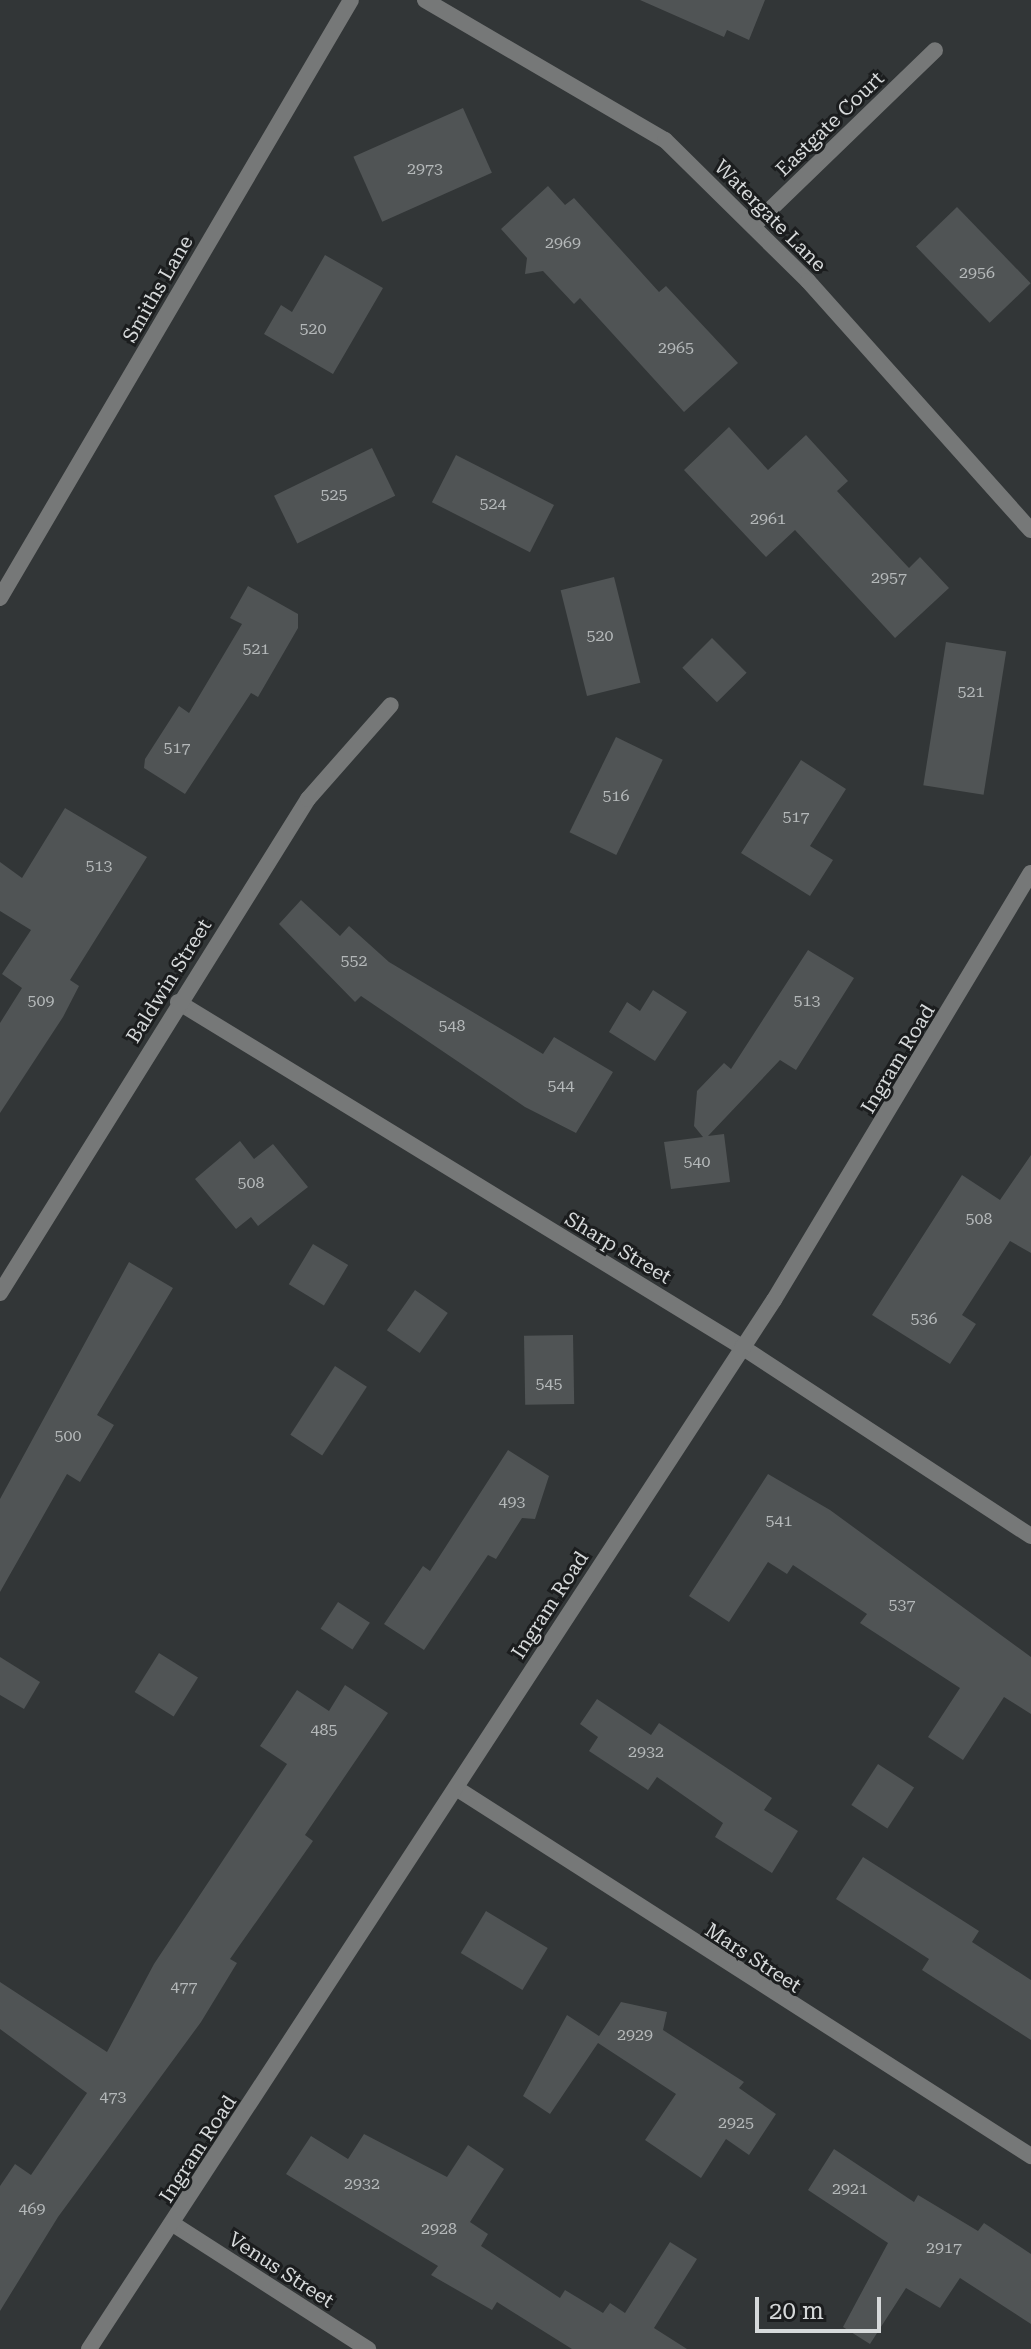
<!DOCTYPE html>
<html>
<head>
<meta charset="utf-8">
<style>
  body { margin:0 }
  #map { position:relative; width:1031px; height:2349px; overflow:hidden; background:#323637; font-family:"Roboto Serif",serif }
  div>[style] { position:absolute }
  .building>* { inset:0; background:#505455; transform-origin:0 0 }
  .street>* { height:16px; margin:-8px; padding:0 8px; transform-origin:8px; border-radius:8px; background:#767878 }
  span { translate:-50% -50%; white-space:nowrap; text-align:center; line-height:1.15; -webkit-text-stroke:6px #1b1d1e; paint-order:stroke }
  .number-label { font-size:16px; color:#b4b8b9 }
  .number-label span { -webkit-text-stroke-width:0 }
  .street-label { font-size:20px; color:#d6d9da }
  .scale { position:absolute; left:755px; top:2297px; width:126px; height:36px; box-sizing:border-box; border:4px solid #d6d9da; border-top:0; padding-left:10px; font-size:24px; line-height:28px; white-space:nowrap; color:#d6d9da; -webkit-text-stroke:6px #1b1d1e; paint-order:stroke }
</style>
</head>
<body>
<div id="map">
  <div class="building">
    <div style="clip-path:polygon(640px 0,765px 0,749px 40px,727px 30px,724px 37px)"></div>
    <div style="left:463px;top:108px;width:71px;height:120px;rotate:66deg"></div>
    <div style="clip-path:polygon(548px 186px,565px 205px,574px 198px,659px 292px,666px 286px,738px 363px,684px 412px,580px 298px,574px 304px,543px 271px,525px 274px,527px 258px,501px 229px)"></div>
    <div style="left:957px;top:207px;width:106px;height:57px;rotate:46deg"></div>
    <div style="clip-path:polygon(325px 255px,383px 288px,333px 374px,264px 334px,281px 305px,292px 312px)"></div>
    <div style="clip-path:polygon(729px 427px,768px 470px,806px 435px,848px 481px,837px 491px,909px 568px,920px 557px,949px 588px,895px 638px,795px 530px,766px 557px,684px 470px)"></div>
    <div style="left:372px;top:448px;width:53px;height:109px;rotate:64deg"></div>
    <div style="left:456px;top:455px;width:110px;height:53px;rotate:27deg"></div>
    <div style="left:614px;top:577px;width:109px;height:55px;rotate:76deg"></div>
    <div style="clip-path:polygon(248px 586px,298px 614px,298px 628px,258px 697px,251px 693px,185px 794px,144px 768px,145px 759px,179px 706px,189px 713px,242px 624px,230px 618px)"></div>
    <div style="left:712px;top:638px;width:49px;height:42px;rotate:45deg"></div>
    <div style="left:946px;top:642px;width:61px;height:145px;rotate:9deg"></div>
    <div style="left:616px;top:737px;width:52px;height:106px;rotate:26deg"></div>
    <div style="clip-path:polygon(801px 760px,846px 789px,810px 846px,833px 860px,810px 896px,741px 853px)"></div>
    <div style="clip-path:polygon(65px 808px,147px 857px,70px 980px,79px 986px,63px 1017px,0 1113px,0 1023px,22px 988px,2px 974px,31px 930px,0 911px,0 862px,22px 878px)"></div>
    <div style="clip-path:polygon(301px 900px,340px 936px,349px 926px,389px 962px,543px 1054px,554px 1037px,613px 1072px,576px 1133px,525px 1107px,361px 996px,355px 1002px,279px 924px)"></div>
    <div style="clip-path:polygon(808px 950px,854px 978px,796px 1070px,780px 1060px,708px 1136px,724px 1134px,730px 1182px,671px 1189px,664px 1142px,703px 1137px,694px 1126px,697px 1091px,724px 1063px,731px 1069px)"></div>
    <div style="clip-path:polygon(653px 990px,687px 1012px,655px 1061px,609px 1032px,627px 1002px,640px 1011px)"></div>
    <div style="clip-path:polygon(240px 1141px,254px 1159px,273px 1144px,308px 1187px,258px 1226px,251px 1217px,236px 1229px,195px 1179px)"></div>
    <div style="clip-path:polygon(1031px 1155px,1031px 1253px,1010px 1241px,962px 1315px,976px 1324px,950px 1364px,872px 1315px,962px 1175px,1000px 1200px)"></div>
    <div style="left:313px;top:1244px;width:41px;height:47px;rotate:31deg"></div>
    <div style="clip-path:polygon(129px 1262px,173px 1288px,97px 1415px,114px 1425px,80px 1482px,67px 1474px,0 1592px,0 1499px)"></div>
    <div style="left:415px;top:1290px;width:40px;height:49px;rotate:35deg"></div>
    <div style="left:573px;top:1335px;width:69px;height:49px;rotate:89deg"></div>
    <div style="left:335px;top:1366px;width:38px;height:82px;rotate:33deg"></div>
    <div style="clip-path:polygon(508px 1450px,549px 1476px,535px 1519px,522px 1518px,496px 1559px,488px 1555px,424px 1650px,384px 1624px,423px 1566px,430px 1571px)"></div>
    <div style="clip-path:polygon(768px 1474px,830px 1510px,1031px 1657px,1031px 1714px,1004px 1697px,963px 1760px,928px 1737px,960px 1688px,860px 1623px,867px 1614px,793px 1565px,787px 1574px,768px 1562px,729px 1622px,689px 1596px)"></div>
    <div style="left:338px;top:1602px;width:38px;height:32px;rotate:33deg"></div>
    <div style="left:159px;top:1653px;width:46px;height:46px;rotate:32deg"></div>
    <div style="clip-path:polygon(0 1657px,40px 1682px,24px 1709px,0 1695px)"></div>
    <div style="clip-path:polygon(345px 1685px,388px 1713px,305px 1835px,313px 1841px,230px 1959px,237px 1963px,201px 2022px,58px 2217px,0 2311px,0 2186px,15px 2164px,31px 2175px,87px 2093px,0 2029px,0 1982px,107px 2052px,154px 1964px,287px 1764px,260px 1746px,297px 1690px,329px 1711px)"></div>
    <div style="clip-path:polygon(597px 1699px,651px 1735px,659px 1723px,772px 1798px,764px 1810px,798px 1831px,772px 1873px,715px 1837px,723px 1823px,657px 1777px,648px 1790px,589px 1751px,598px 1737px,580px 1724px)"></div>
    <div style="left:878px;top:1764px;width:43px;height:49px;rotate:33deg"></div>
    <div style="clip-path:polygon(863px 1857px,979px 1931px,972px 1942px,1031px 1980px,1031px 2040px,922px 1970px,929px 1959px,836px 1899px)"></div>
    <div style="left:486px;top:1911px;width:72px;height:49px;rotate:31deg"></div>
    <div style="clip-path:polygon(621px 2002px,667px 2012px,663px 2030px,744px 2082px,739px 2088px,776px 2114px,749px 2155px,726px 2139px,701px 2178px,645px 2140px,676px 2094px,598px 2043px,550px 2114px,523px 2096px,567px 2015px,599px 2036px)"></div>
    <div style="clip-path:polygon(364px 2134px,447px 2177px,468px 2145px,504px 2169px,470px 2222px,488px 2234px,481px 2246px,560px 2298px,565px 2290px,603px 2313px,610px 2303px,625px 2313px,670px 2242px,697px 2259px,654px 2328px,687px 2349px,572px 2349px,497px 2302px,492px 2310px,431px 2275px,438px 2266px,286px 2174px,311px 2136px,348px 2159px)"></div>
    <div style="clip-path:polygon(834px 2149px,914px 2202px,918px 2195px,978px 2231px,984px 2223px,1031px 2254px,1031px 2324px,960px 2278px,940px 2308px,906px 2288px,870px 2344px,843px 2327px,888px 2243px,808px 2190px)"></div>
  </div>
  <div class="street">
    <div style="left:425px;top:0;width:278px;rotate:30.3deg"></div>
    <div style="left:665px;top:140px;width:201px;rotate:44.6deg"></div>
    <div style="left:808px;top:281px;width:334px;rotate:48.2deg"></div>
    <div style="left:753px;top:226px;width:253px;rotate:-44deg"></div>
    <div style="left:0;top:598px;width:693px;rotate:-59.59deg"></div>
    <div style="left:178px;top:1002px;width:661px;rotate:31.45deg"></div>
    <div style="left:742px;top:1347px;width:345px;rotate:33.2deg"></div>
    <div style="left:0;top:1293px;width:582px;rotate:-58.06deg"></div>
    <div style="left:308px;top:799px;width:125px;rotate:-48.6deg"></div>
    <div style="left:456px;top:1788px;width:683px;rotate:32.62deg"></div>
    <div style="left:173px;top:2224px;width:232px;rotate:32.7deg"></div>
    <div style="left:89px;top:2349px;width:1253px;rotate:-56.86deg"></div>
    <div style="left:774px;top:1300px;width:498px;rotate:-59deg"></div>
  </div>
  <div class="number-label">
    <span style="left:425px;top:169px">2973</span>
    <span style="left:563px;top:243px">2969</span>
    <span style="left:977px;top:273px">2956</span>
    <span style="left:313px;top:329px">520</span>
    <span style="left:676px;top:348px">2965</span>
    <span style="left:334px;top:495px">525</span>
    <span style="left:493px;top:504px">524</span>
    <span style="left:768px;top:519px">2961</span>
    <span style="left:889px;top:578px">2957</span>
    <span style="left:600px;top:636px">520</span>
    <span style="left:256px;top:649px">521</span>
    <span style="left:971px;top:692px">521</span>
    <span style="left:177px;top:748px">517</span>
    <span style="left:616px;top:796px">516</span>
    <span style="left:796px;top:817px">517</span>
    <span style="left:99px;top:866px">513</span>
    <span style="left:354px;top:961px">552</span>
    <span style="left:41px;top:1001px">509</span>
    <span style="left:807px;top:1001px">513</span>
    <span style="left:452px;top:1026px">548</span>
    <span style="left:561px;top:1086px">544</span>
    <span style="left:697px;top:1162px">540</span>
    <span style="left:251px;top:1183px">508</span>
    <span style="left:979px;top:1219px">508</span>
    <span style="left:924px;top:1319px">536</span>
    <span style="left:549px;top:1384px">545</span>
    <span style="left:68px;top:1436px">500</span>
    <span style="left:512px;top:1502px">493</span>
    <span style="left:779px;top:1521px">541</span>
    <span style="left:902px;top:1605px">537</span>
    <span style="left:324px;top:1730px">485</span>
    <span style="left:646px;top:1752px">2932</span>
    <span style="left:184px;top:1987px">477</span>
    <span style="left:635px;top:2035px">2929</span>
    <span style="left:113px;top:2097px">473</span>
    <span style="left:736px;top:2123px">2925</span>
    <span style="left:362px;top:2184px">2932</span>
    <span style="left:850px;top:2189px">2921</span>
    <span style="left:32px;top:2209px">469</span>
    <span style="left:439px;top:2229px">2928</span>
    <span style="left:944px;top:2248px">2917</span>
  </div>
  <div class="street-label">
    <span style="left:830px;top:124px;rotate:-44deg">Eastgate Court</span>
    <span style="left:770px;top:216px;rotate:45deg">Watergate Lane</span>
    <span style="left:158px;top:289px;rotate:-60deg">Smiths Lane</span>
    <span style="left:169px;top:981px;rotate:-58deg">Baldwin Street</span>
    <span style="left:898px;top:1059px;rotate:-59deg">Ingram Road</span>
    <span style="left:618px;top:1248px;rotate:31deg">Sharp Street</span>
    <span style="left:550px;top:1605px;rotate:-57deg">Ingram Road</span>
    <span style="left:753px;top:1958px;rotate:33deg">Mars Street</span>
    <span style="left:198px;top:2149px;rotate:-57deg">Ingram Road</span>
    <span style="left:281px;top:2270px;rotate:33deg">Venus Street</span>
  </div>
  <div class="scale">20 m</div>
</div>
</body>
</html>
